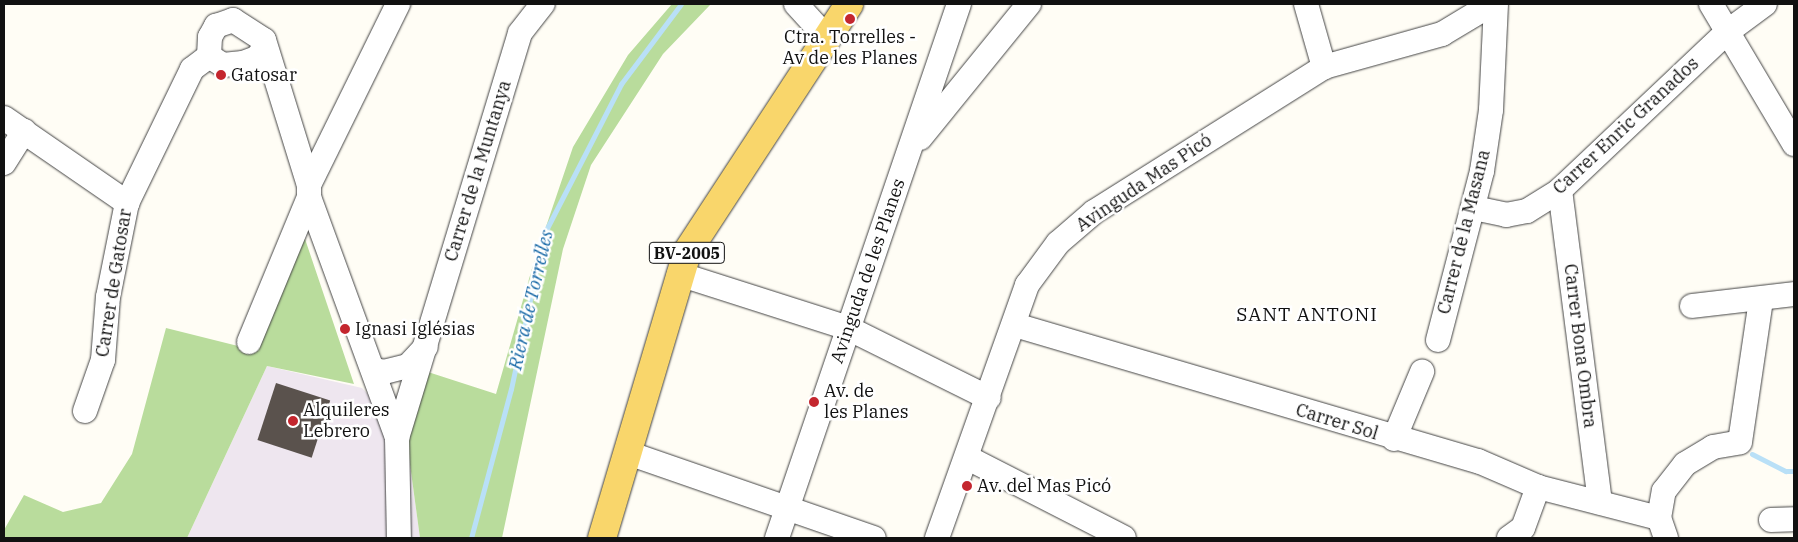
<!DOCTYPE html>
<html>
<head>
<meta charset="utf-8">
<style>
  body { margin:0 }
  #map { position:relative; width:1798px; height:542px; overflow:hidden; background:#fffdf5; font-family:"IBM Plex Serif",serif }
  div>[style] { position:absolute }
  .industrial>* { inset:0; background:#eee6ef }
  .forest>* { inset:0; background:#b9dc9c }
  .stream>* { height:5px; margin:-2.5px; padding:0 2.5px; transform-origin:2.5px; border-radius:2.5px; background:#b9e0f7 }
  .building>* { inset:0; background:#5a524d; transform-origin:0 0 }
  .roads { filter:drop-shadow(0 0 1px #444) drop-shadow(0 0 1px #444) }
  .minor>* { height:24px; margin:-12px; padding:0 12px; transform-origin:12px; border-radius:12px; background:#fff }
  .major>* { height:28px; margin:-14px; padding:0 14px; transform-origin:14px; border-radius:14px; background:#f9d66b }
  .dots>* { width:14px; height:14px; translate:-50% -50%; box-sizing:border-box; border:2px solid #fff; border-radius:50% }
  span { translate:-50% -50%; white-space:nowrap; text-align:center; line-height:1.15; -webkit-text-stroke:5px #fff; paint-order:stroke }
  .shield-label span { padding:1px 4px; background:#fff; border:1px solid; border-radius:4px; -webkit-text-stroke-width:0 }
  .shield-label { font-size:16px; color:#111; font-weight:700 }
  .poi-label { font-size:18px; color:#111 }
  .left { translate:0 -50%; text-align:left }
  .street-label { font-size:18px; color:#111 }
  .water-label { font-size:19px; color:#1768a6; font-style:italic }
  .neighbourhood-label { font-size:19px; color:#111; letter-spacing:1px }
  .frame { position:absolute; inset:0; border:5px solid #111; pointer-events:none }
</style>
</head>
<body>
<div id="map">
  <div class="industrial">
    <div style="clip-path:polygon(267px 366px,362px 388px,406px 435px,420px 538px,187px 538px)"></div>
  </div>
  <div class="forest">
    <div style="clip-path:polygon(672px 4px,711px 4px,663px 54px,591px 165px,563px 249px,502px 538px,420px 538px,406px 435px,428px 372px,496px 394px,533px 265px,573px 147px,628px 55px)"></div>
    <div style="clip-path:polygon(303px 233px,354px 384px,267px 366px,187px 538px,4px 538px,4px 530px,24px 495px,63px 512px,101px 503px,132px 454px,166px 328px,254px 350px)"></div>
  </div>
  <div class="stream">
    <div style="left:1752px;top:454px;width:38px;rotate:27deg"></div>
    <div style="left:1786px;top:471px;width:8px"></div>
    <div style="left:471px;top:538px;width:154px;rotate:-75deg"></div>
    <div style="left:511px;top:389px;width:158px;rotate:-78deg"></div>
    <div style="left:544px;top:234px;width:169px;rotate:-62.8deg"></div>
    <div style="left:621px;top:84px;width:100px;rotate:-53.1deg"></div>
  </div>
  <div class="building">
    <div style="left:276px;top:383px;width:57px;height:60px;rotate:18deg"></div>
  </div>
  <div class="roads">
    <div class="minor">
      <div style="left:796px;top:4px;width:46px;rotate:47.6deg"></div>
      <div style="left:1306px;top:4px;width:66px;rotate:74.1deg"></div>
      <div style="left:1711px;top:4px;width:163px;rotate:59.3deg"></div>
      <div style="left:209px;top:56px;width:17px;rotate:33deg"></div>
      <div style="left:223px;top:65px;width:20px;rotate:-6deg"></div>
      <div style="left:243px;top:63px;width:15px;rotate:-20deg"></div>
      <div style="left:257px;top:58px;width:14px;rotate:-54deg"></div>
      <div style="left:4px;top:118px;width:150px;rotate:34.6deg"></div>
      <div style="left:920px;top:138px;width:173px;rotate:-50.9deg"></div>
      <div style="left:4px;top:163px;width:38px;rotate:-58deg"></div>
      <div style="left:309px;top:185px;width:202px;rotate:-63.8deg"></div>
      <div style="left:1560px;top:190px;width:315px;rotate:82.7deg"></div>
      <div style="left:1474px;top:208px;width:33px;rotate:12deg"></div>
      <div style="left:1506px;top:215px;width:21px;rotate:-11deg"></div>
      <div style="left:1527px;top:211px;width:39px;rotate:-32deg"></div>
      <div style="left:1560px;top:190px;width:230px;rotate:-43.4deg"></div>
      <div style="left:1727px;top:32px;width:47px;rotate:-36.4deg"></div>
      <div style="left:679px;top:274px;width:177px;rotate:17.7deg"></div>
      <div style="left:848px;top:328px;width:157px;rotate:26.4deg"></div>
      <div style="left:1692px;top:306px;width:103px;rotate:-6.7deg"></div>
      <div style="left:1015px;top:325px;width:483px;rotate:16.4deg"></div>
      <div style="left:1478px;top:461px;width:65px;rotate:23.4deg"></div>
      <div style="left:1538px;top:487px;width:125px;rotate:14.4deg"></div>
      <div style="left:1438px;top:340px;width:175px;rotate:-75.4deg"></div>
      <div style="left:1482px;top:171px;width:62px;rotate:-81.6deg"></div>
      <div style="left:1491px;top:110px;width:106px;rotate:-87.3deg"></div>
      <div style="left:249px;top:342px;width:157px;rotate:-67.5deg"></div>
      <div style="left:375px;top:370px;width:9px;rotate:13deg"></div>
      <div style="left:384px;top:372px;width:25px;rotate:-14deg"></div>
      <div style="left:408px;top:366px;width:26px;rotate:-47deg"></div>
      <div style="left:85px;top:411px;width:54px;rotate:-70.6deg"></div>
      <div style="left:103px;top:360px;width:63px;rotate:-85.5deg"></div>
      <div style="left:108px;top:297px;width:96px;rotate:-78.6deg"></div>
      <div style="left:127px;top:203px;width:149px;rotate:-64.1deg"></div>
      <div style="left:192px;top:69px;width:21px;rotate:-37deg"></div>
      <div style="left:209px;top:56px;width:19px;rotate:-87deg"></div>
      <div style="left:210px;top:37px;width:13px;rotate:-61deg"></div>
      <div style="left:216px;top:26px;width:18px;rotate:-19deg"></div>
      <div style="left:233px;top:20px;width:37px;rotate:33deg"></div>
      <div style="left:264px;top:40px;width:152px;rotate:72.8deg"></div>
      <div style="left:309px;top:185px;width:12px;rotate:90deg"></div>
      <div style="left:309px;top:197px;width:257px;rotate:69.9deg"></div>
      <div style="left:397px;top:438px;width:100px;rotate:88.9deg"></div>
      <div style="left:397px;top:438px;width:423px;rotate:-73.1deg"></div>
      <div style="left:520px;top:33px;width:37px;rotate:-52deg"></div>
      <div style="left:1394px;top:439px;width:73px;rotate:-67.3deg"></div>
      <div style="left:628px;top:453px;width:260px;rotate:19.1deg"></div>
      <div style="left:968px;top:458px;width:175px;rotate:27.1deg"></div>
      <div style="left:1771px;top:520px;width:23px;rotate:-2deg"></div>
      <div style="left:777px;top:538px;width:564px;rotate:-71.18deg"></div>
      <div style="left:937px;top:538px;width:269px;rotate:-70.4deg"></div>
      <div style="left:1027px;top:285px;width:52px;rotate:-53.6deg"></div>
      <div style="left:1058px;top:243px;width:48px;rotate:-40.7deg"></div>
      <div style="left:1094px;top:212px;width:272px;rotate:-32.2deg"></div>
      <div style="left:1324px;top:67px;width:123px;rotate:-15.6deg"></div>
      <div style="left:1442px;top:34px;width:58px;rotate:-31deg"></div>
      <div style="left:1509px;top:538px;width:17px;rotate:-36deg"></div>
      <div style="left:1523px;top:528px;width:44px;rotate:-69.9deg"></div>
      <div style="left:1666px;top:538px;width:21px;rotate:-109deg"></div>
      <div style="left:1659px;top:518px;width:27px;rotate:-80deg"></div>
      <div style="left:1664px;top:491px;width:34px;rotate:-52deg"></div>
      <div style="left:1685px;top:464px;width:33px;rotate:-31deg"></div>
      <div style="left:1713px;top:447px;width:27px;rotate:-10deg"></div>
      <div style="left:1740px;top:442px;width:145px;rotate:-81.6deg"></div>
    </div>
    <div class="major">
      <div style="left:602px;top:538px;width:298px;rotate:-73.4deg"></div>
      <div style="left:687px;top:252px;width:296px;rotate:-56.8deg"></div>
    </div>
  </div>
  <div class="dots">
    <div style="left:850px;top:19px;background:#c4262e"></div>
    <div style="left:221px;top:75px;background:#c4262e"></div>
    <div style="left:345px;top:329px;background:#c4262e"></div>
    <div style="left:814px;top:402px;background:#c4262e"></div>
    <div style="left:293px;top:421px;background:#c4262e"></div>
    <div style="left:967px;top:486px;background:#c4262e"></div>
  </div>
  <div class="shield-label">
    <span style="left:687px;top:253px">BV-2005</span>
  </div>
  <div class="poi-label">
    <span style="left:850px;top:48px">Ctra. Torrelles -<br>Av de les Planes</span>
    <span class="left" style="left:231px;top:75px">Gatosar</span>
    <span class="left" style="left:355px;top:329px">Ignasi Iglésias</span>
    <span class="left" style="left:824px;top:402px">Av. de<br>les Planes</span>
    <span class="left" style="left:303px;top:421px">Alquileres<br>Lebrero</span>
    <span class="left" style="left:977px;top:486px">Av. del Mas Picó</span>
  </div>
  <div class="street-label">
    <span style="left:1626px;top:126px;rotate:-43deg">Carrer Enric Granados</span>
    <span style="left:478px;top:171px;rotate:-73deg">Carrer de la Muntanya</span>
    <span style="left:1144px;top:183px;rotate:-34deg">Avinguda Mas Picó</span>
    <span style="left:1464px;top:232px;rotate:-76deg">Carrer de la Masana</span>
    <span style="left:868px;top:271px;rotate:-71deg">Avinguda de les Planes</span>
    <span style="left:114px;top:283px;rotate:-81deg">Carrer de Gatosar</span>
    <span style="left:1580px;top:346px;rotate:83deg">Carrer Bona Ombra</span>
    <span style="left:1337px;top:422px;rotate:17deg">Carrer Sol</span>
  </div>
  <div class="water-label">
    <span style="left:531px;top:300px;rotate:-77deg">Riera de Torrelles</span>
  </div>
  <div class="neighbourhood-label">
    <span style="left:1307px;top:315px">SANT ANTONI</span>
  </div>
  <div class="frame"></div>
</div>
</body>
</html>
